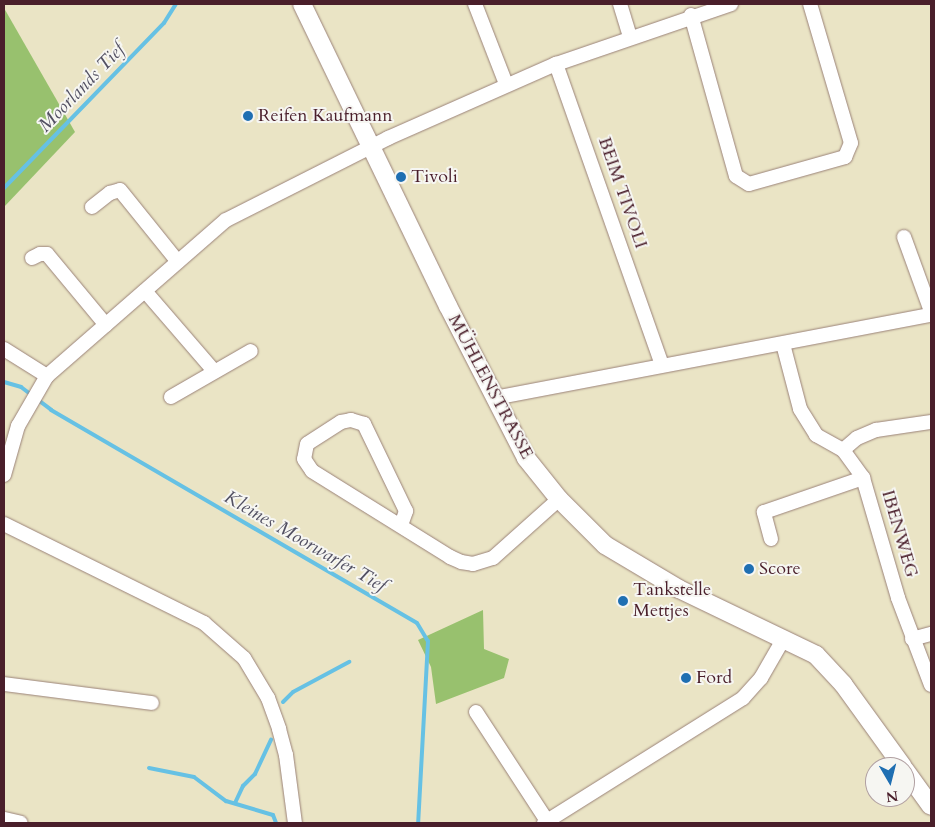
<!DOCTYPE html>
<html>
<head>
<meta charset="utf-8">
<style>
  body { margin:0 }
  #map { position:relative; width:935px; height:827px; overflow:hidden; background:#eae4c5; font-family:Cardo,serif }
  div>[style] { position:absolute }
  .green>* { inset:0; background:#98c16e }
  .stream>* { height:4px; margin:-2px; padding:0 2px; transform-origin:2px; border-radius:2px; background:#66c1e4 }
  .roads { filter:drop-shadow(0 0 1px #9a8278) drop-shadow(0 0 1px #9a8278) }
  .minor>* { height:14px; margin:-7px; padding:0 7px; transform-origin:7px; border-radius:7px; background:#fff }
  .tertiary>* { height:18px; margin:-9px; padding:0 9px; transform-origin:9px; border-radius:9px; background:#fff }
  .dots>* { width:14px; height:14px; translate:-50% -50%; box-sizing:border-box; border:2px solid #f6f6f2; border-radius:50% }
  span { translate:-50% -50%; white-space:nowrap; text-align:center; line-height:1.15; -webkit-text-stroke:4px #f6f6f2; paint-order:stroke }
  .poi-label { font-size:18px; color:#4a1f2b }
  .left { translate:0 -50%; text-align:left }
  .street-label { font-size:18px; color:#4a1f2b }
  .water-label { font-size:19px; color:#525062; font-style:italic }
  .frame { position:absolute; inset:0; border:5px solid #4a1f2b; pointer-events:none }
  .north { position:absolute; left:865px; top:757px; width:50px; height:50px; box-sizing:border-box; background:#f6f6f2; border:1px solid #b1a0a2; border-radius:50%; rotate:172deg; font-size:14px; font-weight:700; line-height:20px; text-align:center; color:#4a1f2b }
  .north::after { content:''; display:block; margin:auto; width:18px; height:22px; background:#1f6fb2; clip-path:polygon(50% 0,100% 100%,50% 72%,0 100%) }
</style>
</head>
<body>
<div id="map">
  <div class="green">
    <div style="clip-path:polygon(4px 8px,75px 132px,4px 207px)"></div>
    <div style="clip-path:polygon(483px 610px,484px 649px,509px 659px,504px 678px,436px 704px,431px 667px,418px 640px)"></div>
  </div>
  <div class="stream">
    <div style="left:4px;top:188px;width:230px;rotate:-45.9deg"></div>
    <div style="left:164px;top:23px;width:22px;rotate:-58deg"></div>
    <div style="left:4px;top:382px;width:18px;rotate:16deg"></div>
    <div style="left:21px;top:387px;width:38px;rotate:37deg"></div>
    <div style="left:51px;top:410px;width:423px;rotate:30.2deg"></div>
    <div style="left:417px;top:623px;width:21px;rotate:59deg"></div>
    <div style="left:428px;top:641px;width:182px;rotate:93.1deg"></div>
    <div style="left:283px;top:702px;width:14px;rotate:-45deg"></div>
    <div style="left:293px;top:692px;width:64px;rotate:-28.2deg"></div>
    <div style="left:149px;top:768px;width:46px;rotate:11.3deg"></div>
    <div style="left:194px;top:777px;width:40px;rotate:37deg"></div>
    <div style="left:226px;top:801px;width:49px;rotate:16.6deg"></div>
    <div style="left:273px;top:815px;width:9px;rotate:69deg"></div>
    <div style="left:235px;top:803px;width:19px;rotate:-65deg"></div>
    <div style="left:243px;top:786px;width:17px;rotate:-45deg"></div>
    <div style="left:255px;top:774px;width:38px;rotate:-65deg"></div>
  </div>
  <div class="roads">
    <div class="minor">
      <div style="left:475px;top:4px;width:86px;rotate:68.8deg"></div>
      <div style="left:620px;top:4px;width:34px;rotate:73deg"></div>
      <div style="left:691px;top:15px;width:167px;rotate:74.4deg"></div>
      <div style="left:736px;top:176px;width:15px;rotate:32deg"></div>
      <div style="left:749px;top:184px;width:100px;rotate:-15.7deg"></div>
      <div style="left:845px;top:157px;width:15px;rotate:-67deg"></div>
      <div style="left:851px;top:143px;width:145px;rotate:-106.4deg"></div>
      <div style="left:556px;top:64px;width:185px;rotate:-18.9deg"></div>
      <div style="left:92px;top:207px;width:23px;rotate:-38deg"></div>
      <div style="left:110px;top:193px;width:10px;rotate:-17deg"></div>
      <div style="left:120px;top:190px;width:92px;rotate:51.1deg"></div>
      <div style="left:904px;top:237px;width:79px;rotate:70deg"></div>
      <div style="left:32px;top:258px;width:9px;rotate:-27deg"></div>
      <div style="left:40px;top:254px;width:7px"></div>
      <div style="left:47px;top:254px;width:92px;rotate:50.3deg"></div>
      <div style="left:145px;top:291px;width:106px;rotate:49.2deg"></div>
      <div style="left:783px;top:344px;width:67px;rotate:75.3deg"></div>
      <div style="left:800px;top:409px;width:31px;rotate:58deg"></div>
      <div style="left:816px;top:435px;width:31px;rotate:29deg"></div>
      <div style="left:843px;top:450px;width:34px;rotate:54deg"></div>
      <div style="left:863px;top:478px;width:125px;rotate:73.7deg"></div>
      <div style="left:898px;top:598px;width:93px;rotate:69.2deg"></div>
      <div style="left:4px;top:349px;width:51px;rotate:32.1deg"></div>
      <div style="left:171px;top:397px;width:92px;rotate:-29.9deg"></div>
      <div style="left:494px;top:398px;width:445px;rotate:-10.8deg"></div>
      <div style="left:843px;top:450px;width:18px;rotate:-41deg"></div>
      <div style="left:857px;top:438px;width:21px;rotate:-23deg"></div>
      <div style="left:876px;top:430px;width:56px;rotate:-8.3deg"></div>
      <div style="left:4px;top:475px;width:51px;rotate:-74.1deg"></div>
      <div style="left:18px;top:426px;width:58px;rotate:-59.9deg"></div>
      <div style="left:47px;top:376px;width:237px;rotate:-41.1deg"></div>
      <div style="left:226px;top:220px;width:182px;rotate:-26.8deg"></div>
      <div style="left:388px;top:138px;width:184px;rotate:-23.8deg"></div>
      <div style="left:556px;top:64px;width:319px;rotate:70.6deg"></div>
      <div style="left:4px;top:524px;width:223px;rotate:26.3deg"></div>
      <div style="left:204px;top:623px;width:53px;rotate:41.2deg"></div>
      <div style="left:244px;top:658px;width:47px;rotate:59deg"></div>
      <div style="left:268px;top:698px;width:33px;rotate:70deg"></div>
      <div style="left:279px;top:729px;width:27px;rotate:75deg"></div>
      <div style="left:286px;top:755px;width:69px;rotate:82.5deg"></div>
      <div style="left:401px;top:525px;width:15px;rotate:-70deg"></div>
      <div style="left:406px;top:511px;width:97px;rotate:-115.8deg"></div>
      <div style="left:364px;top:424px;width:14px;rotate:-163deg"></div>
      <div style="left:351px;top:420px;width:10px;rotate:169deg"></div>
      <div style="left:341px;top:422px;width:40px;rotate:147.1deg"></div>
      <div style="left:307px;top:444px;width:15px;rotate:101deg"></div>
      <div style="left:304px;top:459px;width:14px;rotate:56deg"></div>
      <div style="left:312px;top:471px;width:163px;rotate:31.9deg"></div>
      <div style="left:450px;top:557px;width:12px;rotate:24deg"></div>
      <div style="left:461px;top:562px;width:12px;rotate:9deg"></div>
      <div style="left:473px;top:564px;width:21px;rotate:-17deg"></div>
      <div style="left:493px;top:558px;width:89px;rotate:-41.8deg"></div>
      <div style="left:771px;top:539px;width:28px;rotate:-105deg"></div>
      <div style="left:764px;top:512px;width:105px;rotate:-19deg"></div>
      <div style="left:912px;top:639px;width:20px;rotate:-15deg"></div>
      <div style="left:4px;top:684px;width:149px;rotate:7.3deg"></div>
      <div style="left:476px;top:712px;width:130px;rotate:56.9deg"></div>
      <div style="left:4px;top:819px;width:17px;rotate:13deg"></div>
      <div style="left:544px;top:823px;width:235px;rotate:-32.1deg"></div>
      <div style="left:743px;top:698px;width:27px;rotate:-48deg"></div>
      <div style="left:761px;top:678px;width:46px;rotate:-60.1deg"></div>
    </div>
    <div class="tertiary">
      <div style="left:302px;top:4px;width:335px;rotate:64.2deg"></div>
      <div style="left:448px;top:306px;width:171px;rotate:62.8deg"></div>
      <div style="left:526px;top:458px;width:53px;rotate:51.2deg"></div>
      <div style="left:559px;top:499px;width:65px;rotate:45deg"></div>
      <div style="left:605px;top:545px;width:86px;rotate:30.7deg"></div>
      <div style="left:679px;top:589px;width:152px;rotate:25.7deg"></div>
      <div style="left:816px;top:655px;width:40px;rotate:47deg"></div>
      <div style="left:843px;top:684px;width:102px;rotate:54.1deg"></div>
      <div style="left:905px;top:770px;width:44px;rotate:54.2deg"></div>
    </div>
  </div>
  <div class="dots">
    <div style="left:248px;top:116px;background:#1f6fb2"></div>
    <div style="left:401px;top:177px;background:#1f6fb2"></div>
    <div style="left:749px;top:569px;background:#1f6fb2"></div>
    <div style="left:623px;top:601px;background:#1f6fb2"></div>
    <div style="left:686px;top:678px;background:#1f6fb2"></div>
  </div>
  <div class="poi-label">
    <span class="left" style="left:258px;top:116px">Reifen Kaufmann</span>
    <span class="left" style="left:411px;top:177px">Tivoli</span>
    <span class="left" style="left:759px;top:569px">Score</span>
    <span class="left" style="left:633px;top:601px">Tankstelle<br>Mettjes</span>
    <span class="left" style="left:696px;top:678px">Ford</span>
  </div>
  <div class="street-label">
    <span style="left:622px;top:193px;rotate:71deg">BEIM TIVOLI</span>
    <span style="left:490px;top:387px;rotate:62deg">MÜHLENSTRASSE</span>
    <span style="left:899px;top:534px;rotate:74deg">IBENWEG</span>
  </div>
  <div class="water-label">
    <span style="left:82px;top:88px;rotate:-46deg">Moorlands Tief</span>
    <span style="left:305px;top:542px;rotate:30deg">Kleines Moorwarfer Tief</span>
  </div>
  <div class="frame"></div>
  <div class="north">N</div>
</div>
</body>
</html>
